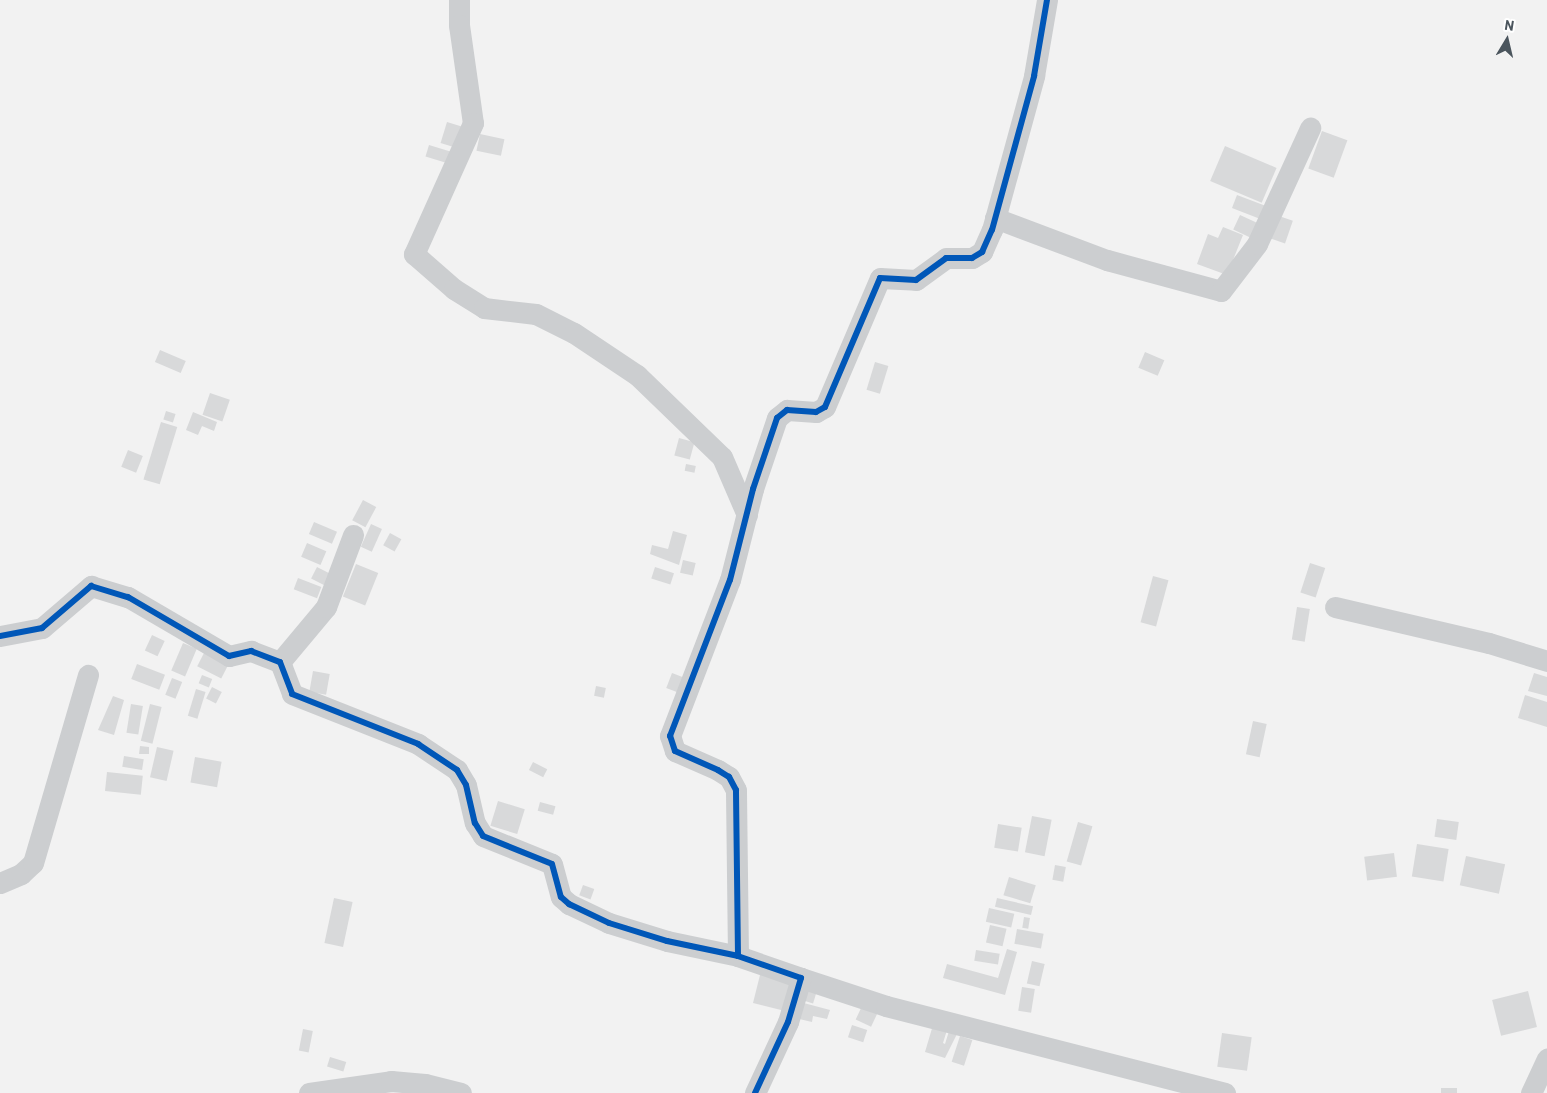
<!DOCTYPE html>
<html>
<head>
<meta charset="utf-8">
<style>
  body { margin:0 }
  #map { position:relative; width:1547px; height:1093px; overflow:hidden; background:#f2f2f2; font-family:Barlow,sans-serif }
  div>[style] { position:absolute }
  .building>* { inset:0; background:#d8d9da; transform-origin:0 0 }
  .minor>* { height:21px; margin:-10.5px; padding:0 10.5px; transform-origin:10.5px; border-radius:10.5px; background:#ccced0 }
  .cycleway>* { height:6px; margin:-3px; padding:0 3px; transform-origin:3px; border-radius:3px; background:#0057b8 }
  span { translate:-50% -50%; white-space:nowrap; text-align:center; line-height:1.15; -webkit-text-stroke:4.5px #fff; paint-order:stroke }
  .north { position:absolute; left:1482px; top:15px; width:50px; height:50px; -webkit-text-stroke:4px #fff; paint-order:stroke; rotate:9deg; font-size:14px; font-weight:700; line-height:20px; text-align:center; color:#4b555d }
  .north::after { content:''; display:block; margin:auto; width:18px; height:22px; background:#4b555d; clip-path:polygon(50% 0,100% 100%,50% 72%,0 100%) }
</style>
</head>
<body>
<div id="map">
  <div class="building">
    <div style="left:447px;top:122px;width:17px;height:22px;rotate:17deg"></div>
    <div style="left:1322px;top:131px;width:27px;height:40px;rotate:20deg"></div>
    <div style="left:480px;top:134px;width:25px;height:17px;rotate:12deg"></div>
    <div style="left:429px;top:145px;width:24px;height:12px;rotate:17deg"></div>
    <div style="left:1225px;top:146px;width:56px;height:38px;rotate:23deg"></div>
    <div style="left:1237px;top:195px;width:31px;height:14px;rotate:21deg"></div>
    <div style="left:1273px;top:214px;width:21px;height:24px;rotate:19deg"></div>
    <div style="left:1240px;top:215px;width:21px;height:16px;rotate:25deg"></div>
    <div style="clip-path:polygon(1223px 227px,1243px 235px,1227px 275px,1197px 264px,1208px 234px,1218px 238px)"></div>
    <div style="left:160px;top:350px;width:28px;height:13px;rotate:23deg"></div>
    <div style="left:1145px;top:352px;width:21px;height:17px;rotate:23deg"></div>
    <div style="left:875px;top:362px;width:14px;height:29px;rotate:17deg"></div>
    <div style="left:210px;top:393px;width:21px;height:23px;rotate:19deg"></div>
    <div style="left:166px;top:411px;width:10px;height:9px;rotate:17deg"></div>
    <div style="clip-path:polygon(193px 412px,217px 422px,214px 431px,202px 426px,198px 435px,186px 430px)"></div>
    <div style="left:161px;top:422px;width:17px;height:60px;rotate:17deg"></div>
    <div style="left:679px;top:438px;width:16px;height:18px;rotate:15deg"></div>
    <div style="left:128px;top:450px;width:16px;height:18px;rotate:22deg"></div>
    <div style="left:686px;top:464px;width:10px;height:7px;rotate:11deg"></div>
    <div style="left:363px;top:500px;width:15px;height:23px;rotate:28deg"></div>
    <div style="left:314px;top:522px;width:25px;height:13px;rotate:23deg"></div>
    <div style="left:371px;top:524px;width:12px;height:25px;rotate:24deg"></div>
    <div style="clip-path:polygon(673px 531px,687px 535px,679px 565px,650px 554px,652px 545px,668px 549px)"></div>
    <div style="left:390px;top:533px;width:13px;height:14px;rotate:29deg"></div>
    <div style="left:307px;top:543px;width:21px;height:15px;rotate:23deg"></div>
    <div style="left:683px;top:560px;width:13px;height:13px;rotate:13deg"></div>
    <div style="left:1310px;top:563px;width:16px;height:31px;rotate:18deg"></div>
    <div style="left:356px;top:564px;width:24px;height:35px;rotate:22deg"></div>
    <div style="left:317px;top:567px;width:16px;height:13px;rotate:27deg"></div>
    <div style="left:655px;top:567px;width:20px;height:12px;rotate:18deg"></div>
    <div style="left:1153px;top:576px;width:16px;height:48px;rotate:15deg"></div>
    <div style="left:298px;top:578px;width:25px;height:12px;rotate:21deg"></div>
    <div style="left:1297px;top:607px;width:13px;height:33px;rotate:9deg"></div>
    <div style="left:152px;top:635px;width:14px;height:17px;rotate:25deg"></div>
    <div style="left:183px;top:643px;width:15px;height:30px;rotate:23deg"></div>
    <div style="left:204px;top:653px;width:27px;height:15px;rotate:27deg"></div>
    <div style="left:137px;top:664px;width:30px;height:16px;rotate:21deg"></div>
    <div style="left:313px;top:671px;width:17px;height:21px;rotate:10deg"></div>
    <div style="left:672px;top:673px;width:14px;height:16px;rotate:21deg"></div>
    <div style="clip-path:polygon(1534px 673px,1547px 677px,1547px 696px,1528px 691px)"></div>
    <div style="left:202px;top:675px;width:11px;height:9px;rotate:22deg"></div>
    <div style="left:172px;top:678px;width:11px;height:18px;rotate:22deg"></div>
    <div style="left:596px;top:686px;width:10px;height:10px;rotate:11deg"></div>
    <div style="left:212px;top:687px;width:11px;height:13px;rotate:27deg"></div>
    <div style="left:196px;top:689px;width:10px;height:28px;rotate:17deg"></div>
    <div style="clip-path:polygon(1525px 695px,1547px 702px,1547px 727px,1518px 718px)"></div>
    <div style="clip-path:polygon(113px 696px,124px 700px,114px 735px,98px 730px)"></div>
    <div style="left:131px;top:704px;width:12px;height:29px;rotate:9deg"></div>
    <div style="left:150px;top:704px;width:12px;height:38px;rotate:14deg"></div>
    <div style="left:1253px;top:721px;width:14px;height:34px;rotate:12deg"></div>
    <div style="clip-path:polygon(140px 746px,149px 747px,149px 754px,139px 754px)"></div>
    <div style="left:157px;top:747px;width:17px;height:31px;rotate:13deg"></div>
    <div style="left:124px;top:756px;width:20px;height:11px;rotate:9deg"></div>
    <div style="left:195px;top:757px;width:27px;height:26px;rotate:10deg"></div>
    <div style="left:533px;top:762px;width:16px;height:9px;rotate:27deg"></div>
    <div style="left:107px;top:772px;width:36px;height:19px;rotate:6deg"></div>
    <div style="left:498px;top:801px;width:28px;height:26px;rotate:17deg"></div>
    <div style="left:540px;top:802px;width:16px;height:9px;rotate:15deg"></div>
    <div style="left:1032px;top:816px;width:20px;height:37px;rotate:11deg"></div>
    <div style="left:1437px;top:819px;width:22px;height:18px;rotate:8deg"></div>
    <div style="left:1078px;top:822px;width:15px;height:41px;rotate:16deg"></div>
    <div style="left:998px;top:824px;width:24px;height:24px;rotate:9deg"></div>
    <div style="left:1417px;top:844px;width:32px;height:33px;rotate:9deg"></div>
    <div style="left:1394px;top:853px;width:24px;height:30px;rotate:83deg"></div>
    <div style="left:1466px;top:856px;width:40px;height:30px;rotate:12deg"></div>
    <div style="left:1055px;top:865px;width:11px;height:15px;rotate:10deg"></div>
    <div style="left:1009px;top:877px;width:28px;height:19px;rotate:17deg"></div>
    <div style="left:583px;top:885px;width:12px;height:11px;rotate:20deg"></div>
    <div style="left:334px;top:898px;width:19px;height:46px;rotate:12deg"></div>
    <div style="left:997px;top:898px;width:37px;height:9px;rotate:13deg"></div>
    <div style="left:989px;top:908px;width:26px;height:14px;rotate:13deg"></div>
    <div style="left:1024px;top:917px;width:6px;height:11px;rotate:9deg"></div>
    <div style="left:990px;top:925px;width:17px;height:18px;rotate:13deg"></div>
    <div style="left:1017px;top:929px;width:27px;height:15px;rotate:10deg"></div>
    <div style="clip-path:polygon(1007px 949px,1017px 952px,1005px 995px,943px 978px,947px 964px,998px 978px)"></div>
    <div style="left:976px;top:950px;width:24px;height:11px;rotate:9deg"></div>
    <div style="left:1032px;top:961px;width:13px;height:23px;rotate:13deg"></div>
    <div style="left:761px;top:971px;width:34px;height:33px;rotate:14deg"></div>
    <div style="left:1022px;top:987px;width:13px;height:24px;rotate:9deg"></div>
    <div style="left:807px;top:989px;width:10px;height:12px;rotate:17deg"></div>
    <div style="left:1528px;top:991px;width:37px;height:37px;rotate:76deg"></div>
    <div style="clip-path:polygon(800px 1002px,830px 1010px,827px 1019px,813px 1016px,812px 1022px,795px 1018px)"></div>
    <div style="left:862px;top:1006px;width:17px;height:15px;rotate:25deg"></div>
    <div style="left:852px;top:1025px;width:16px;height:13px;rotate:18deg"></div>
    <div style="clip-path:polygon(933px 1025px,947px 1030px,943px 1043px,945px 1044px,949px 1031px,957px 1034px,945px 1058px,925px 1052px)"></div>
    <div style="left:303px;top:1029px;width:10px;height:22px;rotate:11deg"></div>
    <div style="left:1222px;top:1033px;width:30px;height:34px;rotate:8deg"></div>
    <div style="left:960px;top:1036px;width:13px;height:27px;rotate:18deg"></div>
    <div style="left:330px;top:1057px;width:17px;height:10px;rotate:17deg"></div>
    <div style="left:1441px;top:1088px;width:16px;height:5px"></div>
  </div>
  <div class="minor">
    <div style="left:459px;top:0;width:25px;rotate:90deg"></div>
    <div style="left:459px;top:25px;width:99px;rotate:81.9deg"></div>
    <div style="left:473px;top:123px;width:144px;rotate:114.2deg"></div>
    <div style="left:414px;top:254px;width:53px;rotate:41.2deg"></div>
    <div style="left:454px;top:289px;width:36px;rotate:32deg"></div>
    <div style="left:484px;top:308px;width:52px;rotate:6.6deg"></div>
    <div style="left:536px;top:314px;width:42px;rotate:26.6deg"></div>
    <div style="left:574px;top:333px;width:76px;rotate:33.7deg"></div>
    <div style="left:637px;top:375px;width:118px;rotate:44deg"></div>
    <div style="left:722px;top:457px;width:63px;rotate:66.7deg"></div>
    <div style="left:995px;top:218px;width:120px;rotate:20.6deg"></div>
    <div style="left:1107px;top:260px;width:118px;rotate:15.2deg"></div>
    <div style="left:1221px;top:291px;width:59px;rotate:-52.5deg"></div>
    <div style="left:1257px;top:244px;width:128px;rotate:-65.4deg"></div>
    <div style="left:1335px;top:607px;width:158px;rotate:13.2deg"></div>
    <div style="left:1489px;top:643px;width:61px;rotate:17.2deg"></div>
    <div style="left:0;top:636px;width:43px;rotate:-10.8deg"></div>
    <div style="left:42px;top:628px;width:65px;rotate:-40.6deg"></div>
    <div style="left:91px;top:586px;width:39px;rotate:17deg"></div>
    <div style="left:128px;top:597px;width:117px;rotate:30.3deg"></div>
    <div style="left:229px;top:656px;width:23px;rotate:-13deg"></div>
    <div style="left:251px;top:651px;width:31px;rotate:21deg"></div>
    <div style="left:280px;top:662px;width:34px;rotate:69deg"></div>
    <div style="left:292px;top:694px;width:136px;rotate:21.6deg"></div>
    <div style="left:418px;top:744px;width:47px;rotate:33.7deg"></div>
    <div style="left:457px;top:770px;width:17px;rotate:59deg"></div>
    <div style="left:466px;top:785px;width:39px;rotate:77deg"></div>
    <div style="left:475px;top:823px;width:15px;rotate:58deg"></div>
    <div style="left:483px;top:836px;width:74px;rotate:22.1deg"></div>
    <div style="left:552px;top:864px;width:34px;rotate:75deg"></div>
    <div style="left:561px;top:897px;width:11px;rotate:41deg"></div>
    <div style="left:569px;top:904px;width:44px;rotate:25.4deg"></div>
    <div style="left:609px;top:923px;width:61px;rotate:17.2deg"></div>
    <div style="left:667px;top:941px;width:73px;rotate:11.9deg"></div>
    <div style="left:280px;top:662px;width:72px;rotate:-50.1deg"></div>
    <div style="left:326px;top:607px;width:77px;rotate:-69.4deg"></div>
    <div style="left:0;top:883px;width:23px;rotate:-23deg"></div>
    <div style="left:21px;top:874px;width:16px;rotate:-43deg"></div>
    <div style="left:33px;top:863px;width:196px;rotate:-73.7deg"></div>
    <div style="left:801px;top:978px;width:89px;rotate:18.2deg"></div>
    <div style="left:886px;top:1006px;width:350px;rotate:14.4deg"></div>
    <div style="left:309px;top:1093px;width:83px;rotate:-8.3deg"></div>
    <div style="left:391px;top:1081px;width:34px;rotate:5deg"></div>
    <div style="left:425px;top:1084px;width:37px;rotate:14deg"></div>
    <div style="left:755px;top:1093px;width:78px;rotate:-65.1deg"></div>
    <div style="left:788px;top:1022px;width:46px;rotate:-73.5deg"></div>
    <div style="left:801px;top:978px;width:67px;rotate:-160.8deg"></div>
    <div style="left:738px;top:956px;width:166px;rotate:-90.7deg"></div>
    <div style="left:736px;top:790px;width:15px;rotate:-118deg"></div>
    <div style="left:729px;top:777px;width:13px;rotate:-148deg"></div>
    <div style="left:718px;top:770px;width:47px;rotate:-156.2deg"></div>
    <div style="left:675px;top:751px;width:16px;rotate:-108deg"></div>
    <div style="left:670px;top:736px;width:167px;rotate:-69deg"></div>
    <div style="left:730px;top:580px;width:94px;rotate:-75.8deg"></div>
    <div style="left:753px;top:489px;width:75px;rotate:-71.3deg"></div>
    <div style="left:777px;top:418px;width:13px;rotate:-39deg"></div>
    <div style="left:787px;top:410px;width:29px;rotate:4deg"></div>
    <div style="left:816px;top:412px;width:10px;rotate:-29deg"></div>
    <div style="left:825px;top:407px;width:140px;rotate:-66.9deg"></div>
    <div style="left:880px;top:278px;width:36px;rotate:3deg"></div>
    <div style="left:916px;top:280px;width:37px;rotate:-36deg"></div>
    <div style="left:946px;top:258px;width:26px"></div>
    <div style="left:972px;top:258px;width:12px;rotate:-31deg"></div>
    <div style="left:982px;top:252px;width:24px;rotate:-66deg"></div>
    <div style="left:992px;top:230px;width:160px;rotate:-74.7deg"></div>
    <div style="left:1034px;top:76px;width:77px;rotate:-80.3deg"></div>
    <div style="left:1531px;top:1093px;width:38px;rotate:-65deg"></div>
  </div>
  <div class="cycleway">
    <div style="left:0;top:636px;width:43px;rotate:-10.8deg"></div>
    <div style="left:42px;top:628px;width:65px;rotate:-40.6deg"></div>
    <div style="left:91px;top:586px;width:39px;rotate:17deg"></div>
    <div style="left:128px;top:597px;width:117px;rotate:30.3deg"></div>
    <div style="left:229px;top:656px;width:23px;rotate:-13deg"></div>
    <div style="left:251px;top:651px;width:31px;rotate:21deg"></div>
    <div style="left:280px;top:662px;width:34px;rotate:69deg"></div>
    <div style="left:292px;top:694px;width:136px;rotate:21.6deg"></div>
    <div style="left:418px;top:744px;width:47px;rotate:33.7deg"></div>
    <div style="left:457px;top:770px;width:17px;rotate:59deg"></div>
    <div style="left:466px;top:785px;width:39px;rotate:77deg"></div>
    <div style="left:475px;top:823px;width:15px;rotate:58deg"></div>
    <div style="left:483px;top:836px;width:74px;rotate:22.1deg"></div>
    <div style="left:552px;top:864px;width:34px;rotate:75deg"></div>
    <div style="left:561px;top:897px;width:11px;rotate:41deg"></div>
    <div style="left:569px;top:904px;width:44px;rotate:25.4deg"></div>
    <div style="left:609px;top:923px;width:61px;rotate:17.2deg"></div>
    <div style="left:667px;top:941px;width:73px;rotate:11.9deg"></div>
    <div style="left:755px;top:1093px;width:78px;rotate:-65.1deg"></div>
    <div style="left:788px;top:1022px;width:46px;rotate:-73.5deg"></div>
    <div style="left:801px;top:978px;width:67px;rotate:-160.8deg"></div>
    <div style="left:738px;top:956px;width:166px;rotate:-90.7deg"></div>
    <div style="left:736px;top:790px;width:15px;rotate:-118deg"></div>
    <div style="left:729px;top:777px;width:13px;rotate:-148deg"></div>
    <div style="left:718px;top:770px;width:47px;rotate:-156.2deg"></div>
    <div style="left:675px;top:751px;width:16px;rotate:-108deg"></div>
    <div style="left:670px;top:736px;width:167px;rotate:-69deg"></div>
    <div style="left:730px;top:580px;width:94px;rotate:-75.8deg"></div>
    <div style="left:753px;top:489px;width:75px;rotate:-71.3deg"></div>
    <div style="left:777px;top:418px;width:13px;rotate:-39deg"></div>
    <div style="left:787px;top:410px;width:29px;rotate:4deg"></div>
    <div style="left:816px;top:412px;width:10px;rotate:-29deg"></div>
    <div style="left:825px;top:407px;width:140px;rotate:-66.9deg"></div>
    <div style="left:880px;top:278px;width:36px;rotate:3deg"></div>
    <div style="left:916px;top:280px;width:37px;rotate:-36deg"></div>
    <div style="left:946px;top:258px;width:26px"></div>
    <div style="left:972px;top:258px;width:12px;rotate:-31deg"></div>
    <div style="left:982px;top:252px;width:24px;rotate:-66deg"></div>
    <div style="left:992px;top:230px;width:160px;rotate:-74.7deg"></div>
    <div style="left:1034px;top:76px;width:77px;rotate:-80.3deg"></div>
  </div>
  <div class="north">N</div>
</div>
</body>
</html>
